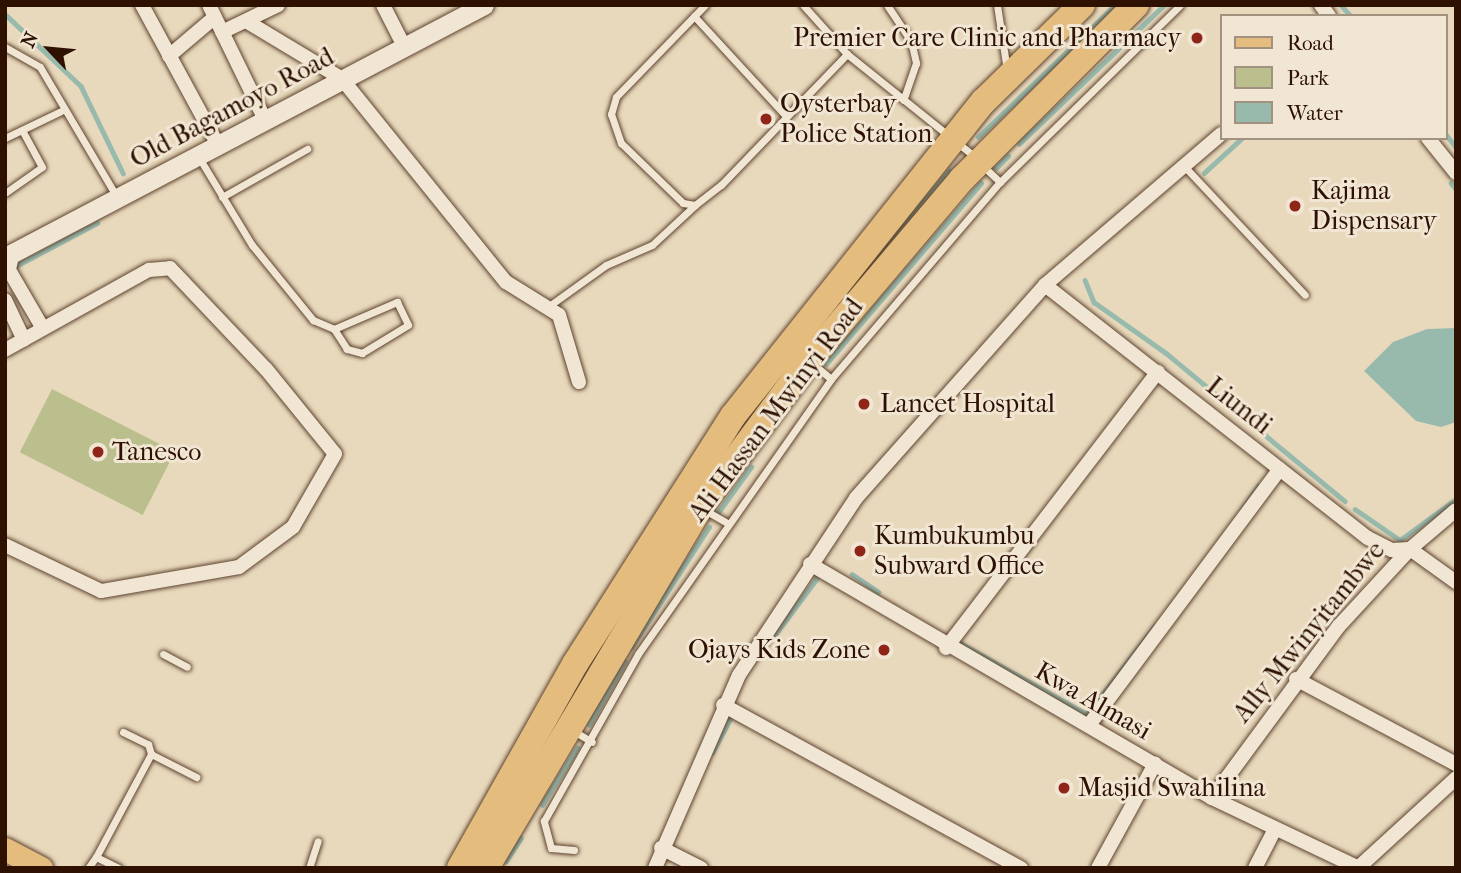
<!DOCTYPE html>
<html>
<head>
<meta charset="utf-8">
<style>
  body { margin:0 }
  #map { position:relative; width:1461px; height:873px; overflow:hidden; background:#e9d9bc; font-family:"IM FELL French Canon",serif }
  div>[style] { position:absolute }
  .green>* { inset:0; background:#bbbe8d; transform-origin:0 0 }
  .water>* { inset:0; background:#98baad }
  .stream>* { height:4.5px; margin:-2.25px; padding:0 2.25px; transform-origin:2.25px; border-radius:2.25px; background:#98baad }
  .roads { filter:drop-shadow(0 0 2px #5d432f) drop-shadow(0 0 2px #5d432f) }
  .lane>* { height:7px; margin:-3.5px; padding:0 3.5px; transform-origin:3.5px; border-radius:3.5px; background:#f1e6d3 }
  .street>* { height:14px; margin:-7px; padding:0 7px; transform-origin:7px; border-radius:7px; background:#f1e6d3 }
  .secondary>* { height:19px; margin:-9.5px; padding:0 9.5px; transform-origin:9.5px; border-radius:9.5px; background:#f1e6d3 }
  .primary>* { height:23px; margin:-11.5px; padding:0 11.5px; transform-origin:11.5px; border-radius:11.5px; background:#e4bc7e }
  .highway>* { height:26px; margin:-13px; padding:0 13px; transform-origin:13px; border-radius:13px; background:#e4bc7e }
  .dots>* { width:19px; height:19px; translate:-50% -50%; box-sizing:border-box; border:4px solid #f1e6d3; border-radius:50% }
  span { translate:-50% -50%; white-space:nowrap; text-align:center; line-height:1.15; -webkit-text-stroke:6px #f1e6d3; paint-order:stroke }
  .poi-label { font-size:26px; color:#2e1100 }
  .right { translate:-100% -50%; text-align:right }
  .left { translate:0 -50%; text-align:left }
  .street-label { font-size:26px; color:#2e1100 }
  .frame { position:absolute; inset:0; border:7px solid #2e1100; pointer-events:none }
  .legend { position:absolute; left:1220px; top:14px; width:228px; height:126px; box-sizing:border-box; background:#f1e6d3; border:2px solid #a3917f; margin:0; padding:9px 12px; list-style:none; font-size:21px; color:#2e1100 }
  .legend li { display:flex; align-items:center; gap:14px; height:35px }
  .legend b { width:35px; border:2px solid #a3917f }
  .north { position:absolute; left:14px; top:14px; width:70px; height:70px; -webkit-text-stroke:5px #f1e6d3; paint-order:stroke; rotate:296deg; font-size:19px; font-weight:700; line-height:28px; text-align:center; color:#2e1100 }
  .north::after { content:''; display:block; margin:auto; width:24px; height:32px; background:#2e1100; clip-path:polygon(50% 0,100% 100%,50% 72%,0 100%) }
</style>
</head>
<body>
<div id="map">
  <div class="green">
    <div style="left:52px;top:389px;width:138px;height:71px;rotate:27deg"></div>
  </div>
  <div class="water">
    <div style="clip-path:polygon(1456px 328px,1456px 422px,1441px 427px,1416px 421px,1364px 371px,1393px 342px,1427px 329px)"></div>
  </div>
  <div class="stream">
    <div style="left:1341px;top:5px;width:15px;rotate:48deg"></div>
    <div style="left:5px;top:14px;width:105px;rotate:43.5deg"></div>
    <div style="left:81px;top:86px;width:97px;rotate:64.2deg"></div>
    <div style="left:1445px;top:133px;width:18px;rotate:52deg"></div>
    <div style="left:978px;top:137px;width:190px;rotate:-43.9deg"></div>
    <div style="left:1019px;top:144px;width:201px;rotate:-43.8deg"></div>
    <div style="left:996px;top:168px;width:17px;rotate:-45deg"></div>
    <div style="left:1204px;top:173px;width:52px;rotate:-42.6deg"></div>
    <div style="left:1451px;top:183px;width:8px;rotate:50deg"></div>
    <div style="left:14px;top:267px;width:94px;rotate:-27.9deg"></div>
    <div style="left:864px;top:273px;width:133px;rotate:-50.2deg"></div>
    <div style="left:1085px;top:280px;width:24px;rotate:68deg"></div>
    <div style="left:1094px;top:302px;width:88px;rotate:35.3deg"></div>
    <div style="left:1166px;top:353px;width:232px;rotate:39.6deg"></div>
    <div style="left:826px;top:364px;width:238px;rotate:-49.4deg"></div>
    <div style="left:745px;top:425px;width:34px;rotate:-56deg"></div>
    <div style="left:1355px;top:509px;width:55px;rotate:34.6deg"></div>
    <div style="left:1400px;top:540px;width:69px;rotate:-36.2deg"></div>
    <div style="left:1241px;top:511px;width:30px;rotate:-56deg"></div>
    <div style="left:717px;top:514px;width:58px;rotate:-54.1deg"></div>
    <div style="left:852px;top:574px;width:32px;rotate:34deg"></div>
    <div style="left:771px;top:640px;width:82px;rotate:-53.4deg"></div>
    <div style="left:955px;top:640px;width:151px;rotate:29.3deg"></div>
    <div style="left:1087px;top:714px;width:110px;rotate:-52.4deg"></div>
    <div style="left:631px;top:648px;width:144px;rotate:-57.2deg"></div>
    <div style="left:589px;top:725px;width:73px;rotate:-60.6deg"></div>
    <div style="left:712px;top:753px;width:38px;rotate:-62deg"></div>
    <div style="left:542px;top:805px;width:67px;rotate:-58.4deg"></div>
    <div style="left:506px;top:861px;width:27px;rotate:-57deg"></div>
  </div>
  <div class="roads">
    <div class="lane">
      <div style="left:705px;top:5px;width:128px;rotate:134.1deg"></div>
      <div style="left:616px;top:97px;width:18px;rotate:106deg"></div>
      <div style="left:611px;top:114px;width:31px;rotate:71deg"></div>
      <div style="left:621px;top:143px;width:86px;rotate:44.1deg"></div>
      <div style="left:683px;top:203px;width:12px;rotate:9deg"></div>
      <div style="left:695px;top:205px;width:33px;rotate:-38deg"></div>
      <div style="left:721px;top:185px;width:182px;rotate:-46.1deg"></div>
      <div style="left:803px;top:5px;width:66px;rotate:48.1deg"></div>
      <div style="left:847px;top:54px;width:164px;rotate:38.8deg"></div>
      <div style="left:887px;top:5px;width:43px;rotate:56.3deg"></div>
      <div style="left:911px;top:41px;width:23px;rotate:77deg"></div>
      <div style="left:916px;top:63px;width:39px;rotate:109deg"></div>
      <div style="left:997px;top:5px;width:66px;rotate:81.3deg"></div>
      <div style="left:694px;top:16px;width:137px;rotate:47.4deg"></div>
      <div style="left:5px;top:47px;width:40px;rotate:29.7deg"></div>
      <div style="left:40px;top:67px;width:151px;rotate:59.4deg"></div>
      <div style="left:5px;top:138px;width:62px;rotate:-25.7deg"></div>
      <div style="left:198px;top:156px;width:104px;rotate:58.8deg"></div>
      <div style="left:252px;top:245px;width:97px;rotate:50.9deg"></div>
      <div style="left:313px;top:320px;width:23px;rotate:23deg"></div>
      <div style="left:334px;top:329px;width:69px;rotate:-23.2deg"></div>
      <div style="left:397px;top:302px;width:25px;rotate:64deg"></div>
      <div style="left:408px;top:325px;width:54px;rotate:148.7deg"></div>
      <div style="left:362px;top:353px;width:16px;rotate:-165deg"></div>
      <div style="left:347px;top:349px;width:24px;rotate:-123deg"></div>
      <div style="left:1183px;top:165px;width:178px;rotate:46.8deg"></div>
      <div style="left:1000px;top:182px;width:252px;rotate:-44.5deg"></div>
      <div style="left:5px;top:193px;width:45px;rotate:-35.1deg"></div>
      <div style="left:42px;top:167px;width:42px;rotate:-118.4deg"></div>
      <div style="left:222px;top:197px;width:98px;rotate:-29.5deg"></div>
      <div style="left:549px;top:306px;width:70px;rotate:-35.7deg"></div>
      <div style="left:606px;top:265px;width:50px;rotate:-23.5deg"></div>
      <div style="left:652px;top:245px;width:59px;rotate:-42.9deg"></div>
      <div style="left:831px;top:379px;width:260px;rotate:-49.4deg"></div>
      <div style="left:1000px;top:182px;width:23px;rotate:-137deg"></div>
      <div style="left:703px;top:509px;width:28px;rotate:30deg"></div>
      <div style="left:163px;top:654px;width:27px;rotate:28deg"></div>
      <div style="left:572px;top:730px;width:23px;rotate:31deg"></div>
      <div style="left:123px;top:732px;width:28px;rotate:26deg"></div>
      <div style="left:148px;top:744px;width:10px;rotate:73deg"></div>
      <div style="left:574px;top:850px;width:23px;rotate:-175deg"></div>
      <div style="left:551px;top:848px;width:28px;rotate:-105deg"></div>
      <div style="left:544px;top:821px;width:192px;rotate:-60.6deg"></div>
      <div style="left:638px;top:654px;width:336px;rotate:-54.9deg"></div>
      <div style="left:831px;top:379px;width:25px;rotate:-140deg"></div>
      <div style="left:96px;top:857px;width:117px;rotate:-61.9deg"></div>
      <div style="left:151px;top:754px;width:51px;rotate:27.1deg"></div>
      <div style="left:88px;top:868px;width:14px;rotate:-54deg"></div>
      <div style="left:96px;top:857px;width:25px;rotate:26deg"></div>
      <div style="left:309px;top:868px;width:28px;rotate:-72deg"></div>
    </div>
    <div class="street">
      <div style="left:142px;top:5px;width:159px;rotate:61.5deg"></div>
      <div style="left:209px;top:5px;width:128px;rotate:64deg"></div>
      <div style="left:383px;top:5px;width:46px;rotate:62.9deg"></div>
      <div style="left:1321px;top:5px;width:14px;rotate:54deg"></div>
      <div style="left:246px;top:21px;width:112px;rotate:31.1deg"></div>
      <div style="left:342px;top:79px;width:261px;rotate:51.1deg"></div>
      <div style="left:506px;top:282px;width:62px;rotate:31.9deg"></div>
      <div style="left:559px;top:315px;width:70px;rotate:73.4deg"></div>
      <div style="left:222px;top:32px;width:62px;rotate:-25.7deg"></div>
      <div style="left:169px;top:56px;width:60px;rotate:-40.3deg"></div>
      <div style="left:1428px;top:138px;width:45px;rotate:51.3deg"></div>
      <div style="left:13px;top:252px;width:18px;rotate:103deg"></div>
      <div style="left:9px;top:270px;width:66px;rotate:59.9deg"></div>
      <div style="left:1045px;top:285px;width:410px;rotate:38.1deg"></div>
      <div style="left:1368px;top:538px;width:27px;rotate:27deg"></div>
      <div style="left:1392px;top:550px;width:18px;rotate:-3deg"></div>
      <div style="left:1410px;top:549px;width:57px;rotate:35.7deg"></div>
      <div style="left:5px;top:300px;width:44px;rotate:64.6deg"></div>
      <div style="left:5px;top:350px;width:165px;rotate:-29.1deg"></div>
      <div style="left:149px;top:270px;width:21px;rotate:-5deg"></div>
      <div style="left:170px;top:268px;width:139px;rotate:46.5deg"></div>
      <div style="left:266px;top:369px;width:109px;rotate:50.9deg"></div>
      <div style="left:335px;top:454px;width:84px;rotate:119.9deg"></div>
      <div style="left:293px;top:527px;width:67px;rotate:143.5deg"></div>
      <div style="left:239px;top:567px;width:140px;rotate:170.1deg"></div>
      <div style="left:101px;top:591px;width:106px;rotate:-154.4deg"></div>
      <div style="left:810px;top:564px;width:465px;rotate:30.2deg"></div>
      <div style="left:1212px;top:798px;width:163px;rotate:25.5deg"></div>
      <div style="left:946px;top:648px;width:348px;rotate:-52.5deg"></div>
      <div style="left:1296px;top:679px;width:181px;rotate:28deg"></div>
      <div style="left:723px;top:705px;width:340px;rotate:28.7deg"></div>
      <div style="left:1089px;top:725px;width:319px;rotate:-53.3deg"></div>
      <div style="left:1212px;top:798px;width:214px;rotate:-53.6deg"></div>
      <div style="left:1339px;top:626px;width:105px;rotate:-47.3deg"></div>
      <div style="left:1410px;top:549px;width:60px;rotate:-40.3deg"></div>
      <div style="left:661px;top:848px;width:45px;rotate:26.6deg"></div>
      <div style="left:1359px;top:867px;width:132px;rotate:-42.5deg"></div>
      <div style="left:655px;top:868px;width:210px;rotate:-66.5deg"></div>
      <div style="left:739px;top:675px;width:212px;rotate:-56.5deg"></div>
      <div style="left:856px;top:498px;width:285px;rotate:-48.4deg"></div>
      <div style="left:1045px;top:285px;width:232px;rotate:-40.6deg"></div>
      <div style="left:1098px;top:868px;width:119px;rotate:-61.3deg"></div>
      <div style="left:1255px;top:868px;width:44px;rotate:-62.9deg"></div>
    </div>
    <div class="secondary">
      <div style="left:5px;top:257px;width:541px;rotate:-27.75deg"></div>
    </div>
    <div class="primary">
      <div style="left:5px;top:849px;width:41px;rotate:27.8deg"></div>
    </div>
    <div class="highway">
      <div style="left:460px;top:868px;width:234px;rotate:-60.6deg"></div>
      <div style="left:575px;top:664px;width:294px;rotate:-57.5deg"></div>
      <div style="left:733px;top:416px;width:403px;rotate:-51.5deg"></div>
      <div style="left:984px;top:101px;width:137px;rotate:-44.4deg"></div>
      <div style="left:486px;top:868px;width:420px;rotate:-59.3deg"></div>
      <div style="left:700px;top:507px;width:183px;rotate:-53.4deg"></div>
      <div style="left:809px;top:360px;width:237px;rotate:-49.8deg"></div>
      <div style="left:962px;top:179px;width:246px;rotate:-45deg"></div>
    </div>
  </div>
  <div class="dots">
    <div style="left:1197px;top:38px;background:#8f2418"></div>
    <div style="left:766px;top:119px;background:#8f2418"></div>
    <div style="left:1295px;top:206px;background:#8f2418"></div>
    <div style="left:864px;top:404px;background:#8f2418"></div>
    <div style="left:98px;top:452px;background:#8f2418"></div>
    <div style="left:860px;top:551px;background:#8f2418"></div>
    <div style="left:884px;top:650px;background:#8f2418"></div>
    <div style="left:1064px;top:788px;background:#8f2418"></div>
  </div>
  <div class="poi-label">
    <span class="right" style="left:1181px;top:38px">Premier Care Clinic and Pharmacy</span>
    <span class="left" style="left:780px;top:119px">Oysterbay<br>Police Station</span>
    <span class="left" style="left:1311px;top:206px">Kajima<br>Dispensary</span>
    <span class="left" style="left:880px;top:404px">Lancet Hospital</span>
    <span class="left" style="left:112px;top:452px">Tanesco</span>
    <span class="left" style="left:874px;top:551px">Kumbukumbu<br>Subward Office</span>
    <span class="right" style="left:870px;top:650px">Ojays Kids Zone</span>
    <span class="left" style="left:1078px;top:788px">Masjid Swahilina</span>
  </div>
  <div class="street-label">
    <span style="left:232px;top:108px;rotate:-28deg">Old Bagamoyo Road</span>
    <span style="left:1239px;top:406px;rotate:38deg">Liundi</span>
    <span style="left:776px;top:410px;rotate:-53deg">Ali Hassan Mwinyi Road</span>
    <span style="left:1309px;top:632px;rotate:-51deg">Ally Mwinyitambwe</span>
    <span style="left:1093px;top:701px;rotate:30deg">Kwa Almasi</span>
  </div>
  <div class="frame"></div>
  <ul class="legend">
  <li><b style="height:9px;background:#e4bc7e"></b>Road</li>
  <li><b style="height:19px;background:#bbbe8d"></b>Park</li>
  <li><b style="height:19px;background:#98baad"></b>Water</li>
  </ul>
  <div class="north">N</div>
</div>
</body>
</html>
